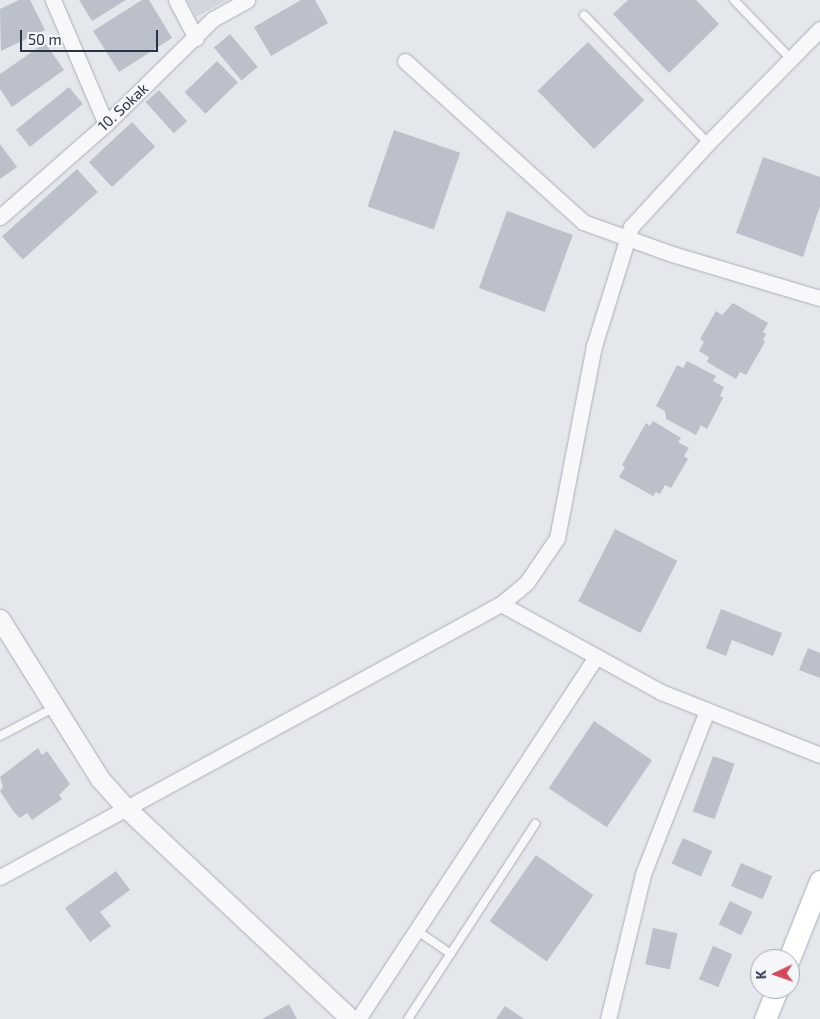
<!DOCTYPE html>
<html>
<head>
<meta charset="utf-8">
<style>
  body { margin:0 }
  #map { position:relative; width:820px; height:1019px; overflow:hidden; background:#e4e7ec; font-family:"Exo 2",sans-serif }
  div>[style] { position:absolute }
  .built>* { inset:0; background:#d2d6de }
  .building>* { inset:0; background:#bbc0ca; transform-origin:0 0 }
  .roads { filter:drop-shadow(0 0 1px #a9aeb7) drop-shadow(0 0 1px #a9aeb7) }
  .service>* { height:8px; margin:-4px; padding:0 4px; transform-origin:4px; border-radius:4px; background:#f7f8fa }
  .minor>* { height:15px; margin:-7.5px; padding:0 7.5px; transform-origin:7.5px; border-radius:7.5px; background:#f7f8fa }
  .tertiary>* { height:19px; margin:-9.5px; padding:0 9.5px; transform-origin:9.5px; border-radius:9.5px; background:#f7f8fa }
  .secondary>* { height:21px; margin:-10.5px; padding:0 10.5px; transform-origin:10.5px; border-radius:10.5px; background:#fff }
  span { translate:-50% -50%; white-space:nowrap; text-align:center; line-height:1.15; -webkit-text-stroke:4px #f4f6f9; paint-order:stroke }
  .street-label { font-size:15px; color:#2b3445 }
  .north { position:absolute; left:750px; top:949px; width:50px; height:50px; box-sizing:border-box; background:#f4f6f9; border:1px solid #a4a8b1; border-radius:50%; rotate:267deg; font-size:14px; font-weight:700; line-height:20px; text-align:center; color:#2b3445 }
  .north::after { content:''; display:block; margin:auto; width:18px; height:22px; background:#d1495b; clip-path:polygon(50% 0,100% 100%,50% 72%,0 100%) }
  .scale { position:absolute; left:20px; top:30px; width:138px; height:22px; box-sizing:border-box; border:2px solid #2b3445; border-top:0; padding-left:6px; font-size:15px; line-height:18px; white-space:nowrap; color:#2b3445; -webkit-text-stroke:4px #f4f6f9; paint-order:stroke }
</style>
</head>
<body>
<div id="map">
  <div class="built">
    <div style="clip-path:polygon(187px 0,227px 0,196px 17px)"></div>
  </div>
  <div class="building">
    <div style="clip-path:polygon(19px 0,30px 0,45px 30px,1px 51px,0 9px)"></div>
    <div style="clip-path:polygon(79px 0,126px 0,92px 21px)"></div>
    <div style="clip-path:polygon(142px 0,149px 0,172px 38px,119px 72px,93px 31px)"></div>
    <div style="clip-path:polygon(301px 0,315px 0,328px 23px,271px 56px,254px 27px)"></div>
    <div style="clip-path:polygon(628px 0,696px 0,719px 24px,669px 73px,613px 14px)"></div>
    <div style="left:230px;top:34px;width:43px;height:21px;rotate:50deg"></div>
    <div style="left:588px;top:42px;width:81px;height:70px;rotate:46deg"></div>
    <div style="clip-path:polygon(45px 43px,64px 70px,12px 107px,0 89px,0 74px)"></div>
    <div style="left:217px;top:61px;width:30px;height:45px;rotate:46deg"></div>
    <div style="left:69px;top:87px;width:22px;height:68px;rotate:51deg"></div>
    <div style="left:159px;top:90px;width:42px;height:18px;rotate:48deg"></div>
    <div style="left:132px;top:122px;width:34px;height:59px;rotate:47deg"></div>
    <div style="left:394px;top:130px;width:70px;height:81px;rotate:19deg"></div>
    <div style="clip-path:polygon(0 144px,17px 167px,0 179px)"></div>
    <div style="clip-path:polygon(763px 157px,820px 177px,820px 206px,803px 257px,736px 233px)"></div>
    <div style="left:77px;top:169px;width:31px;height:101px;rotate:48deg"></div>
    <div style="left:507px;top:211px;width:70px;height:82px;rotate:20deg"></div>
    <div style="clip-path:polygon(733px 303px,768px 323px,763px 332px,766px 334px,763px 340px,765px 342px,746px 375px,740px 372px,736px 379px,707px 362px,709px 357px,699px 351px,704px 342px,700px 339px,716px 311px,722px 315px)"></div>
    <div style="clip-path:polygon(687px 361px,716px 376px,713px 381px,724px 387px,720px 396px,723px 398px,707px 429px,701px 425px,696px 435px,666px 419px,665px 411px,656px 406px,677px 365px,683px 368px)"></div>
    <div style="clip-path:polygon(653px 421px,681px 438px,678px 442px,689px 448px,684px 456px,688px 459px,671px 488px,665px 485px,660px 494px,656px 492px,653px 496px,619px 477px,625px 467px,622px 465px,646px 423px,650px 426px)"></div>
    <div style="left:615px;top:529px;width:70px;height:81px;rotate:27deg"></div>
    <div style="clip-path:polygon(721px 609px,782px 633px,773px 656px,732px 640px,726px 656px,706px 648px)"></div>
    <div style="clip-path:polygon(808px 648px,820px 653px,820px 678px,799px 670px)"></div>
    <div style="left:594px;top:721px;width:70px;height:81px;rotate:34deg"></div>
    <div style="clip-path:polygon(38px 748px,42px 755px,47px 751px,70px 784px,59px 795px,62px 799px,32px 820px,27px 813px,20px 818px,14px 812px,0 791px,3px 787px,0 777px)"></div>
    <div style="left:713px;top:756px;width:23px;height:59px;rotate:20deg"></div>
    <div style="left:683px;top:838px;width:32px;height:28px;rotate:24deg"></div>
    <div style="left:536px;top:855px;width:70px;height:81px;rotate:35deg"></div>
    <div style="left:741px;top:863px;width:34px;height:25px;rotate:23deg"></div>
    <div style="clip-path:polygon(116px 871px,130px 890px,100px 912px,111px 926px,90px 942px,65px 908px)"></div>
    <div style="left:730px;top:901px;width:25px;height:26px;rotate:26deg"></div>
    <div style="left:653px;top:928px;width:25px;height:37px;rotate:12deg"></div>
    <div style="left:713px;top:946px;width:21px;height:36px;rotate:23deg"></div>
    <div style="clip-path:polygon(289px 1004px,297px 1019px,262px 1019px)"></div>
    <div style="clip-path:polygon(505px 1006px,524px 1019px,496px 1019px)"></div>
  </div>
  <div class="roads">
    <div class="service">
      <div style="left:734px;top:0;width:82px;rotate:46deg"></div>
      <div style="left:584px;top:15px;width:178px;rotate:45.9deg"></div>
      <div style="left:0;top:736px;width:62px;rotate:-27.8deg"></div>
      <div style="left:416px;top:930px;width:42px;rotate:34.4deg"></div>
      <div style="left:408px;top:1019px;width:233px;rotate:-56.9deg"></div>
    </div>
    <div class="minor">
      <div style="left:53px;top:0;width:135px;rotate:66.9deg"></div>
      <div style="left:176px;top:0;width:43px;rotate:62.2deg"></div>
      <div style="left:405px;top:61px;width:240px;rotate:42.1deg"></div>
      <div style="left:583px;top:222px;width:95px;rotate:19.8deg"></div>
      <div style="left:672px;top:254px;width:154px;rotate:16.6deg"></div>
      <div style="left:0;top:217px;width:141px;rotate:-41.3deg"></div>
      <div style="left:106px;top:124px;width:150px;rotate:-44.5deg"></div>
      <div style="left:213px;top:19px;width:39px;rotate:-29deg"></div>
      <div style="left:501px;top:604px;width:183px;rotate:28.8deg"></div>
      <div style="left:661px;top:692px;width:171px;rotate:21.6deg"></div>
      <div style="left:0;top:877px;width:571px;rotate:-28.59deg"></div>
      <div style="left:501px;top:604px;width:34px;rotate:-40deg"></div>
      <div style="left:527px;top:582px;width:53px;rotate:-55.7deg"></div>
      <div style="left:557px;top:538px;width:196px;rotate:-79.1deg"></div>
      <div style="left:594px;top:346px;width:125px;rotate:-72.7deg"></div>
      <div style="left:631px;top:227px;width:114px;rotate:-47.5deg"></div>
      <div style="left:708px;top:143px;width:160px;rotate:-45.5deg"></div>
      <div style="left:358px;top:1019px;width:434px;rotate:-56.7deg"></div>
      <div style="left:608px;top:1019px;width:149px;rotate:-76.4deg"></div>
      <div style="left:643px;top:874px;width:175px;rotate:-68.6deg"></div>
    </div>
    <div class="tertiary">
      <div style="left:0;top:619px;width:189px;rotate:58deg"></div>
      <div style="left:100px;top:779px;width:38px;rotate:48deg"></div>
      <div style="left:125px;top:807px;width:310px;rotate:43.2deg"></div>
    </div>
    <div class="secondary">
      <div style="left:789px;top:959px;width:84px;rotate:-68.3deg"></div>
      <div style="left:765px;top:1019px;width:32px;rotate:-68deg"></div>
    </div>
  </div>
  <div class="street-label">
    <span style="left:123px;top:107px;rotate:-43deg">10. Sokak</span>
  </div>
  <div class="north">K</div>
  <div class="scale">50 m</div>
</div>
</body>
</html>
